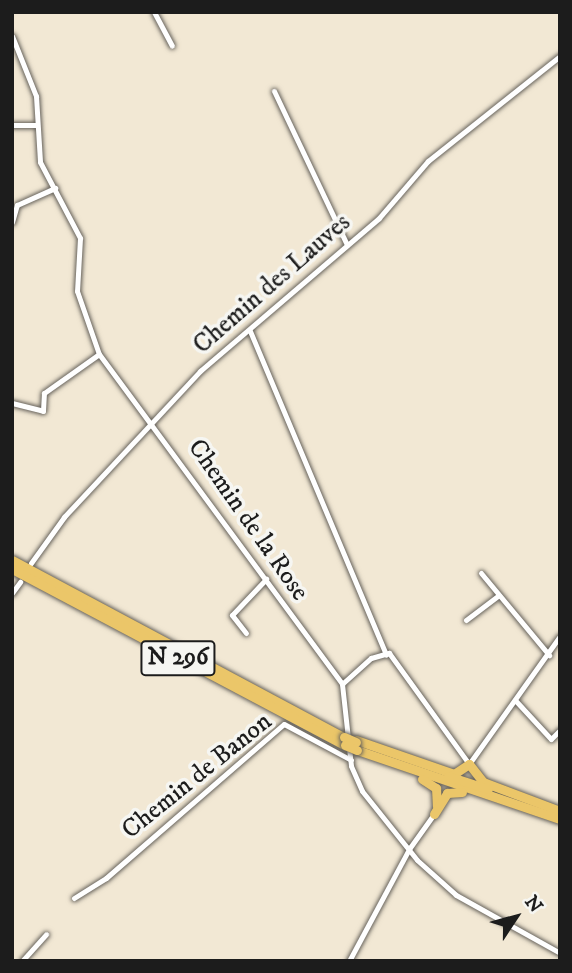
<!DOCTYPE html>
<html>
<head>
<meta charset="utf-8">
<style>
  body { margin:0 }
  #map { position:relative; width:572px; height:973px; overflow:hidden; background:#f2e8d4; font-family:"IM FELL DW Pica",serif }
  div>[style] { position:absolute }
  .roads { filter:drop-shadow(0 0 2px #67635c) drop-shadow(0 0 2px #67635c) }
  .minor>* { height:5px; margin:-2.5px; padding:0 2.5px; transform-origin:2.5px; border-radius:2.5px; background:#fff }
  .trunk>* { height:9px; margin:-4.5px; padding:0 4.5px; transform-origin:4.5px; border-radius:4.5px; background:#ebc669 }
  .bridges { filter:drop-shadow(0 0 2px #67635c) drop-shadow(0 0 2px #67635c) }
  .trunk-bridge>* { height:9px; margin:-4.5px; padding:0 4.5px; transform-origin:4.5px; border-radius:4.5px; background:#ebc669 }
  span { translate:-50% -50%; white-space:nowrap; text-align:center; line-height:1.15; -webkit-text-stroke:7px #f6f6f2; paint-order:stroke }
  .shield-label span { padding:2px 5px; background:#f6f6f2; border:2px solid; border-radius:5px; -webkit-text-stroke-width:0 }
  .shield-label { font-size:24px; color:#1c1c1c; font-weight:700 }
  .street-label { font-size:26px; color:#1c1c1c }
  .frame { position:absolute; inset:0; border:14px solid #1c1c1c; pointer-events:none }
  .north { position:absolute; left:481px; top:882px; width:70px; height:70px; -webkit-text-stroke:5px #f6f6f2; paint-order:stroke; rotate:54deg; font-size:19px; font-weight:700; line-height:28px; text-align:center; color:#1c1c1c }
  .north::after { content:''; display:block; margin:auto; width:24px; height:32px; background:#1c1c1c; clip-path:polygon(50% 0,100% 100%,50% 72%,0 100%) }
</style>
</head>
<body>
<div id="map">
  <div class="roads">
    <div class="minor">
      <div style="left:154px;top:12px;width:38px;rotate:62deg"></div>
      <div style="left:12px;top:36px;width:65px;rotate:68.2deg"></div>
      <div style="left:36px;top:96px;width:66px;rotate:86.5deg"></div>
      <div style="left:40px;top:162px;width:86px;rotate:62.2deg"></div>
      <div style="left:80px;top:238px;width:53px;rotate:93.2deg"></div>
      <div style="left:77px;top:291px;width:67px;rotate:70.8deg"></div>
      <div style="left:99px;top:354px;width:410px;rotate:53.6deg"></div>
      <div style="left:342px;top:684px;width:82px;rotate:83.7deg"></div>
      <div style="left:351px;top:766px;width:27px;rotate:66deg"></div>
      <div style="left:362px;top:791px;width:88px;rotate:51.4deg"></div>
      <div style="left:417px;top:860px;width:52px;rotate:41.9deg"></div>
      <div style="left:456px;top:895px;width:119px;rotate:29.1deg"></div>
      <div style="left:274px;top:91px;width:170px;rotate:64.6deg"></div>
      <div style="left:12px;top:125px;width:24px"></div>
      <div style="left:12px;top:222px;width:18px;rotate:-74deg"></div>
      <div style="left:17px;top:205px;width:42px;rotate:-24.1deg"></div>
      <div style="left:250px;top:331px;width:351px;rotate:67.2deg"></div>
      <div style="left:12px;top:403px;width:32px;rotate:14deg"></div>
      <div style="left:43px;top:411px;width:18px;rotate:-87deg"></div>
      <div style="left:44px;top:393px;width:67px;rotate:-35.3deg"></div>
      <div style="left:31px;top:563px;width:57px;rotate:-54.3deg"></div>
      <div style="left:64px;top:517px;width:200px;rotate:-47deg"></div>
      <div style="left:200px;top:371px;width:235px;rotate:-40.5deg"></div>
      <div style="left:379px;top:218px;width:75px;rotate:-49.3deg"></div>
      <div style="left:428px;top:161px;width:169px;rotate:-38.5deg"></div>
      <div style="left:481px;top:573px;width:107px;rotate:50.3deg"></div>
      <div style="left:12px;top:593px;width:14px;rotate:-54deg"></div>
      <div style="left:466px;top:620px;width:41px;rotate:-37.1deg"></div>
      <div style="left:246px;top:633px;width:23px;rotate:-128deg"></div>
      <div style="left:232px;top:615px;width:50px;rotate:-46.6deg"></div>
      <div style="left:342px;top:684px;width:39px;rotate:-42deg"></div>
      <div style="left:371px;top:658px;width:19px;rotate:-16deg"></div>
      <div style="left:389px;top:653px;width:137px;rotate:54.2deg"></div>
      <div style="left:469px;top:764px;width:157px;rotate:-54.6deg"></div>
      <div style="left:515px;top:700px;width:53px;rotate:47.3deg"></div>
      <div style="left:551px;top:739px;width:13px;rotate:-45deg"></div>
      <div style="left:409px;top:849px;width:43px;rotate:-54.5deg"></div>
      <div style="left:74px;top:898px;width:38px;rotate:-32deg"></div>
      <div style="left:106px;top:878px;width:235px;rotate:-40.9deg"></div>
      <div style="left:284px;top:724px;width:76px;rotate:28.2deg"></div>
      <div style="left:22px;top:961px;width:36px;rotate:-48deg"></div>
      <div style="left:349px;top:961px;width:127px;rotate:-61.8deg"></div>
    </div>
    <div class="trunk">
      <div style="left:12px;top:560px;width:376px;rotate:28.1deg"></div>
      <div style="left:12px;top:569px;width:377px;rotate:27.9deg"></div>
      <div style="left:356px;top:740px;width:104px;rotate:19.1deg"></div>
      <div style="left:454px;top:774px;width:18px;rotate:-34deg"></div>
      <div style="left:469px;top:764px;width:23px;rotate:52deg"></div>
      <div style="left:483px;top:782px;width:82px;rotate:20.6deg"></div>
      <div style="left:357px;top:750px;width:214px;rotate:18.8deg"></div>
      <div style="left:448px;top:776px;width:42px;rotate:18deg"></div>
      <div style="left:422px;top:779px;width:17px;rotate:33deg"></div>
      <div style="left:436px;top:788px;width:18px;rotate:87deg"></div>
      <div style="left:434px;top:814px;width:25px;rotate:-58deg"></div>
      <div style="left:447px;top:793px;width:15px;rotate:-4deg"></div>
    </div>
  </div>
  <div class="bridges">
    <div class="trunk-bridge">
      <div style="left:344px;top:737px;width:13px;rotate:23deg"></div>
      <div style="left:345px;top:745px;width:13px;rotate:23deg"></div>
    </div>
  </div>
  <div class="shield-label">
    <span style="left:178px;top:658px">N 296</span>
  </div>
  <div class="street-label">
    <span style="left:272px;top:284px;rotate:-41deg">Chemin des Lauves</span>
    <span style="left:248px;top:520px;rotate:55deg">Chemin de la Rose</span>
    <span style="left:197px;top:776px;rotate:-39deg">Chemin de Banon</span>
  </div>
  <div class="frame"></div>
  <div class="north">N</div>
</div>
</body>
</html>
